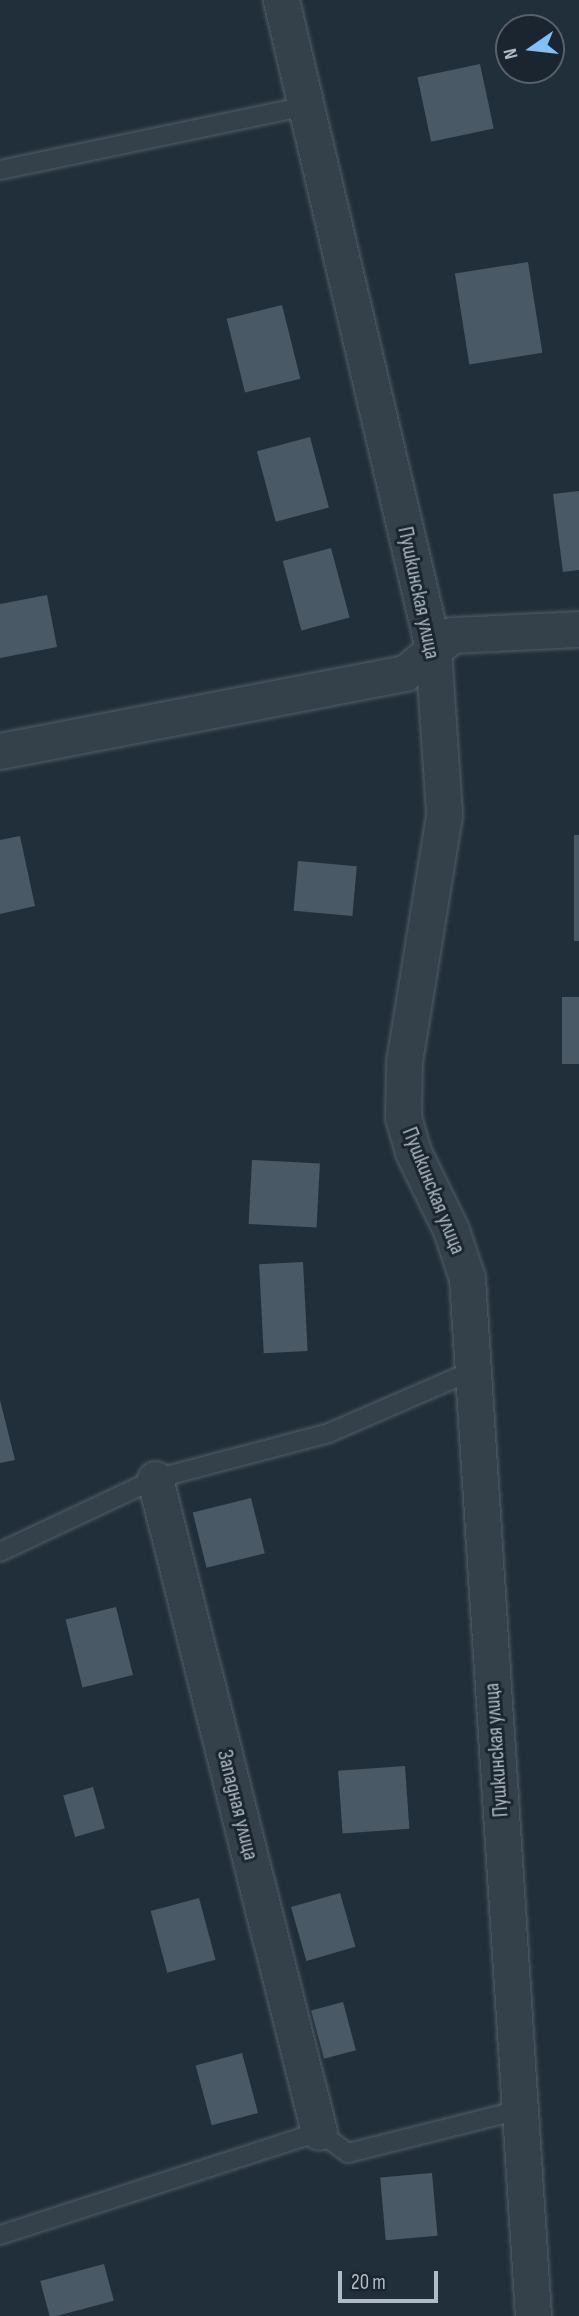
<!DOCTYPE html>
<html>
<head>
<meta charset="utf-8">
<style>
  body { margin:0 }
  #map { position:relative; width:579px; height:2316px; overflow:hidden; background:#212f3a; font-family:"Sofia Sans Condensed",sans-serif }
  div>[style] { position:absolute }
  .building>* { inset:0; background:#495966; transform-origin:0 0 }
  .roads { filter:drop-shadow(0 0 2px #525e68) drop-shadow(0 0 2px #525e68) }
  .service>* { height:18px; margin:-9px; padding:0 9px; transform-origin:9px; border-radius:9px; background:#35414a }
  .minor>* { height:35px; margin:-17.5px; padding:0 17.5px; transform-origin:17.5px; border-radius:17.5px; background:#35414a }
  span { translate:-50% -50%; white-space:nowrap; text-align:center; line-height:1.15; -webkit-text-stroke:6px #1a252f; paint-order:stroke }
  .street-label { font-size:21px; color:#afbbc7 }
  .north { position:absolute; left:495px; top:14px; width:70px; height:70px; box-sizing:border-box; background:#1a252f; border:2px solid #56616c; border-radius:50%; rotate:256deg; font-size:19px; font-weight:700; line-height:28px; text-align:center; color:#afbbc7 }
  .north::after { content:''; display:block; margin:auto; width:24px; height:32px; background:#81c0fa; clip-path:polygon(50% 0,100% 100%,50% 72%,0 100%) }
  .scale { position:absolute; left:338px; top:2271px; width:100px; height:32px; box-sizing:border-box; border:4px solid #afbbc7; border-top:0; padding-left:9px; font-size:21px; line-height:24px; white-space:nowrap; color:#afbbc7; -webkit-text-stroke:5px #1a252f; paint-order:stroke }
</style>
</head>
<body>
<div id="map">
  <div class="building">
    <div style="left:480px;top:64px;width:66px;height:64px;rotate:78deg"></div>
    <div style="left:528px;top:262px;width:92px;height:74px;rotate:81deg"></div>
    <div style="left:282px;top:305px;width:76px;height:57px;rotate:76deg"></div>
    <div style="left:310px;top:437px;width:73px;height:55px;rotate:75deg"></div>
    <div style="clip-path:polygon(579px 491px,579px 570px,563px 572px,553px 494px)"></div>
    <div style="left:331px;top:548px;width:72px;height:50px;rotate:75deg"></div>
    <div style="clip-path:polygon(47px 595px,57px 647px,0 658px,0 604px)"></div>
    <div style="left:574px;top:835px;width:5px;height:106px"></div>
    <div style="clip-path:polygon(20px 836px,35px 906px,0 914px,0 840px)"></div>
    <div style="left:298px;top:861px;width:59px;height:50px;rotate:5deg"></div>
    <div style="left:562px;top:997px;width:17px;height:67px"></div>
    <div style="left:252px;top:1160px;width:68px;height:64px;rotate:3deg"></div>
    <div style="left:303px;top:1262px;width:89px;height:44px;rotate:87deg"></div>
    <div style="clip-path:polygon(0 1400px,15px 1460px,0 1463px)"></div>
    <div style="left:251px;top:1498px;width:57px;height:60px;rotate:76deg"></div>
    <div style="left:116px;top:1607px;width:70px;height:52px;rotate:76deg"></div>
    <div style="left:405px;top:1766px;width:63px;height:67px;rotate:86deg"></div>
    <div style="left:93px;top:1787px;width:43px;height:31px;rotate:74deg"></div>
    <div style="left:340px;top:1893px;width:56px;height:51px;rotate:74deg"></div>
    <div style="left:199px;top:1898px;width:64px;height:50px;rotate:75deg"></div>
    <div style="left:343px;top:2002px;width:50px;height:33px;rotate:75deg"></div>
    <div style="left:242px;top:2053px;width:62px;height:48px;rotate:75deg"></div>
    <div style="left:432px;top:2173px;width:63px;height:52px;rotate:85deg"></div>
    <div style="left:104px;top:2264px;width:38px;height:66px;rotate:75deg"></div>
  </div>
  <div class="roads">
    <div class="service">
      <div style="left:0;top:170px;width:313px;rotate:-11.8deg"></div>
      <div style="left:0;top:1552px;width:171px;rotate:-25.2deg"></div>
      <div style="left:155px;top:1479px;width:180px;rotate:-14.8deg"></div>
      <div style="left:329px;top:1433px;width:158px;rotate:-23.5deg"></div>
      <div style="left:0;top:2235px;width:335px;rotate:-17.9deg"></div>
      <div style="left:319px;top:2132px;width:36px;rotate:36deg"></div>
      <div style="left:348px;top:2153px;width:176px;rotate:-14.1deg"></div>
    </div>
    <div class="minor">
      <div style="left:281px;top:0;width:666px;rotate:76.8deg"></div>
      <div style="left:433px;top:648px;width:167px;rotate:86.2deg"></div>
      <div style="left:444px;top:815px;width:250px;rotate:99.2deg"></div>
      <div style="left:404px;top:1062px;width:55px;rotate:91deg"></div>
      <div style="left:403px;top:1117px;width:36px;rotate:74deg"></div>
      <div style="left:413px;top:1152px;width:87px;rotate:64deg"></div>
      <div style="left:451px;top:1230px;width:51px;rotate:71.6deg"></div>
      <div style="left:467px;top:1278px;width:1040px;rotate:86.36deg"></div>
      <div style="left:0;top:751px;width:412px;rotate:-10.9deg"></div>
      <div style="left:405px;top:673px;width:60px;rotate:-39deg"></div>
      <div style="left:452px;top:635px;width:127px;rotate:-2.7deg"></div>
      <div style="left:155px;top:1479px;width:673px;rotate:75.9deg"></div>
    </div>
  </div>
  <div class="street-label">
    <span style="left:418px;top:593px;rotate:78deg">Пушкинская улица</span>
    <span style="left:433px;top:1191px;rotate:68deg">Пушкинская улица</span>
    <span style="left:497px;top:1750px;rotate:-94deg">Пушкинская улица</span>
    <span style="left:237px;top:1805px;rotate:76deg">Западная улица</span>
  </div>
  <div class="north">N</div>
  <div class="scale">20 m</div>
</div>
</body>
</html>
